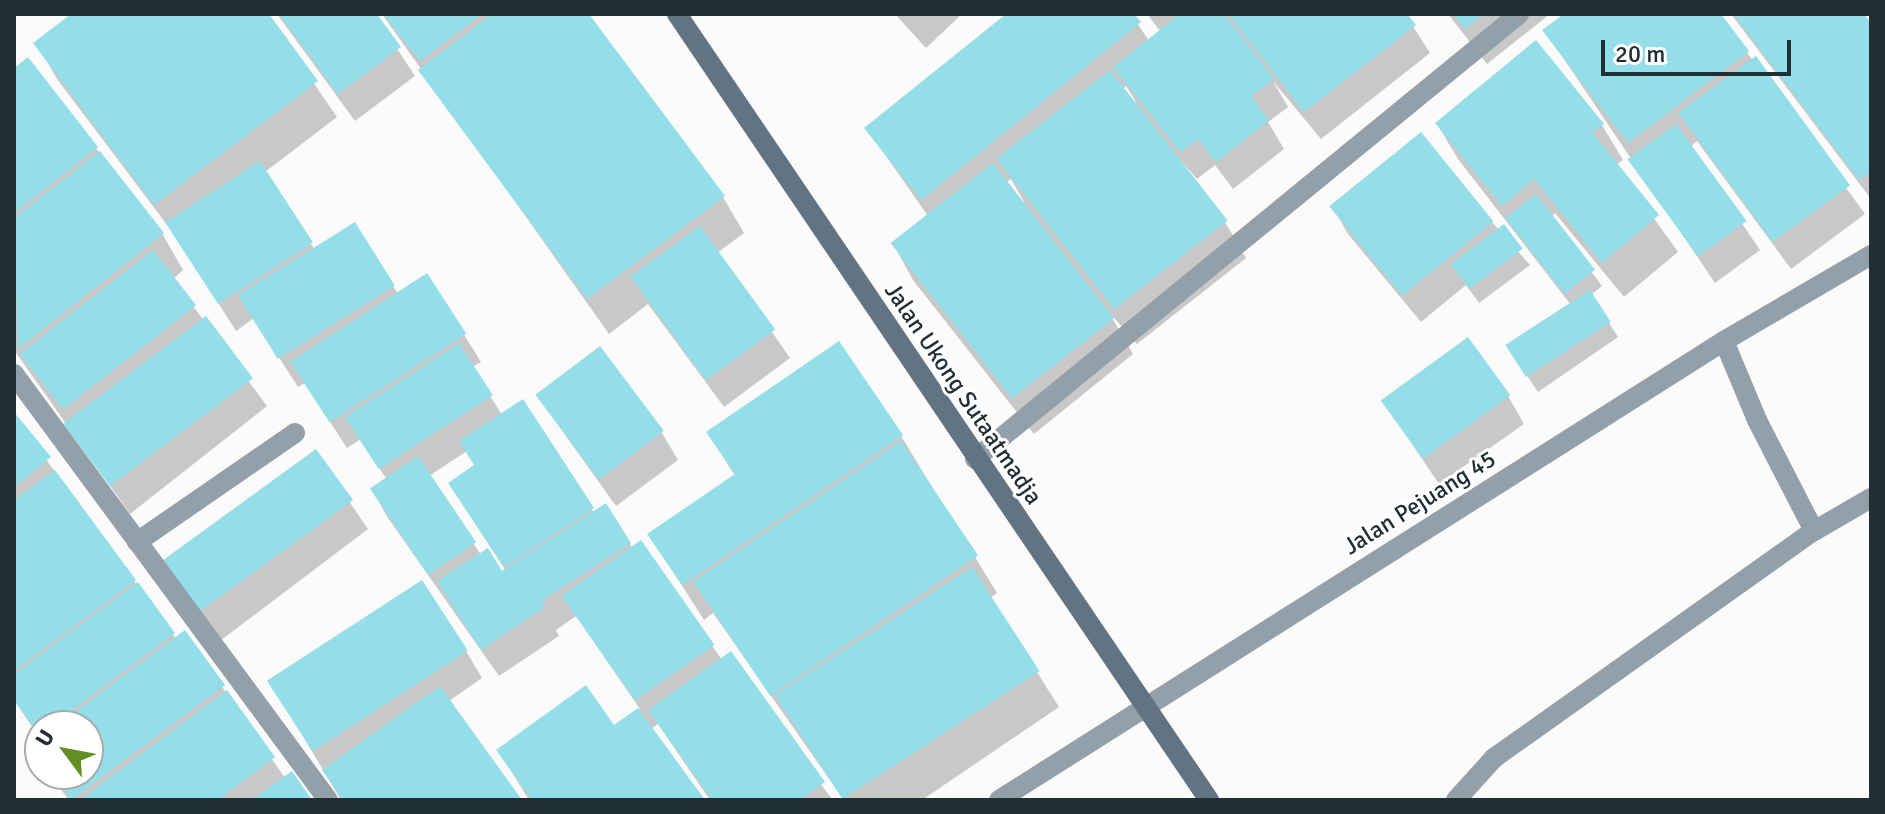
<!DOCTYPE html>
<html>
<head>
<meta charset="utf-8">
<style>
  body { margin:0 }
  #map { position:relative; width:1885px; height:814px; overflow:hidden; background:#fbfbfb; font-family:Signika,sans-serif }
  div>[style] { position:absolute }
  .shadow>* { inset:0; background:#0003 }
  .building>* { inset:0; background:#93dee8; transform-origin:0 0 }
  .minor>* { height:20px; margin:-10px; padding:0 10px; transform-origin:10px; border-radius:10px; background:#939fa9 }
  .tertiary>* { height:20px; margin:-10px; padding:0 10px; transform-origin:10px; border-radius:10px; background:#939fa9 }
  .secondary>* { height:20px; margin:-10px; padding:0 10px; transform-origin:10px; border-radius:10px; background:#627381 }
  span { translate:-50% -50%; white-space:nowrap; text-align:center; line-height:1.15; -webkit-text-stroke:6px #fff; paint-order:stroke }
  .street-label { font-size:24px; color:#212f35 }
  .frame { position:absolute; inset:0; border:16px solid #212f35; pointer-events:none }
  .north { position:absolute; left:24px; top:710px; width:80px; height:80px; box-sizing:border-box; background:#fff; border:2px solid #a6acae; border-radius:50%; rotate:302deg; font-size:22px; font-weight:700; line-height:32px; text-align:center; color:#212f35 }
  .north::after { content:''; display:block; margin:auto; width:28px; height:36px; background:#628f23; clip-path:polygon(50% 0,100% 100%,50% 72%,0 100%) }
  .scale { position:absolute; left:1601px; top:40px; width:190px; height:36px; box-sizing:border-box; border:4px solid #212f35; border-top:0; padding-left:10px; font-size:24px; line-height:28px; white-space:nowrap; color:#212f35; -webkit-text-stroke:6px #fff; paint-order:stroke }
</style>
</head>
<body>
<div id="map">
  <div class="shadow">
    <div style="clip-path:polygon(evenodd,75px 14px,266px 14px,337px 117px,265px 172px,315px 250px,354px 225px,398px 294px,427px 275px,481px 362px,472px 367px,502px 415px,522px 402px,594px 513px,606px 506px,633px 549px,641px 543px,722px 660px,833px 800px,710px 800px,658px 724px,651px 729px,703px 800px,529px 800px,498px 750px,613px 728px,640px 709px,576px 616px,556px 630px,559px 636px,499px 676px,388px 518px,372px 490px,387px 480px,361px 439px,347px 448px,305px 383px,298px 387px,254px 318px,236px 331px,177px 238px,57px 79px,36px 43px,75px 14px,467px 451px,476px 466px,467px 511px,506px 571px,502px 574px,481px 555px,429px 476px,467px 451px)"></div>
    <div style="clip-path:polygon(277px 14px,374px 14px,415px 76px,355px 121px)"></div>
    <div style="clip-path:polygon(382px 14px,587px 14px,723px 197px,744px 233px,717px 253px,790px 358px,724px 407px,648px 304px,609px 334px)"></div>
    <div style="clip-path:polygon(895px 14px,962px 14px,926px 48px)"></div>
    <div style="clip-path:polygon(evenodd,1009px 14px,1131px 14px,1149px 41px,1161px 32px,1147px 14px,1405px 14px,1430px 53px,1321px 139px,1273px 81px,1288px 107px,1268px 122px,1284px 149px,1233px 189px,1215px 165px,1197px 179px,1147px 122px,1225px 222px,1246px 258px,1137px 344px,1108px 311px,1133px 354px,1034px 434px,913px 280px,893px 244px,928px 216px,867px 129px,1009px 14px,1126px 86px,1136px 102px,1133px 104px,1122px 90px,1126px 86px,1009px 14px,1011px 179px,1024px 202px,1022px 203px,1006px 183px,1011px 179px)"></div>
    <div style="clip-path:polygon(1448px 14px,1550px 14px,1487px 64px)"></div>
    <div style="clip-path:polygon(1567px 14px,1719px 14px,1865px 214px,1791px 269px,1697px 141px,1690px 147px,1760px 250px,1715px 283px,1545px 31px)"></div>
    <div style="clip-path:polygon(1731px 14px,1862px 14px,1871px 26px,1871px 199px)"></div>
    <div style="clip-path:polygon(28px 60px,163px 235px,183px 270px,173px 279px,267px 406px,130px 514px,14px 350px,14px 71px)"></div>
    <div style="clip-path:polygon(1437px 124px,1602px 125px,1623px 160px,1616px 165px,1678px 252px,1624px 297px,1555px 213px,1551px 217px,1602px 286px,1591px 295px,1618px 337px,1538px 392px,1517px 361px,1571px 305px,1458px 159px)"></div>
    <div style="clip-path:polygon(1332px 206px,1492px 222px,1530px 265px,1479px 303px,1466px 285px,1421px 322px,1348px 234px)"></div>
    <div style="clip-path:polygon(1508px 396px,1524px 424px,1439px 484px,1383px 401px)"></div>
    <div style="clip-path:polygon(538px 397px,662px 433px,678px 460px,616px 506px)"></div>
    <div style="clip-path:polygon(14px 415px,176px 639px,185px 633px,285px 778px,309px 800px,69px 800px,49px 774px,88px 774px,88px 726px,40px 726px,40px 738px,14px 700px,18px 674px,14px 668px)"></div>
    <div style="clip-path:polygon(708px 432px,901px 436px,997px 593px,990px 598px,1059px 707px,922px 800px,844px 800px,713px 613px,704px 620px,649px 534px,735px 476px)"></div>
    <div style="clip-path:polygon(315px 452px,368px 529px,220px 641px,182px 592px)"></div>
    <div style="clip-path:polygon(466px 651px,482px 678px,449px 701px,519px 800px,341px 800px,271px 683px)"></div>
    <div style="clip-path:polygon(40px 741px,40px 758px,33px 746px)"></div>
  </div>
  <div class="building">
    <div style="clip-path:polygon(71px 14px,269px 14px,318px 81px,154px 205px,33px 43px)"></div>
    <div style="clip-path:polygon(279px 14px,377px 14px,401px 47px,338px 94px)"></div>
    <div style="clip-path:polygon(383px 14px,482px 14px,420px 61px)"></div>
    <div style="clip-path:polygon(492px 14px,589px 14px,725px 196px,587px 299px,418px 70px)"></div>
    <div style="clip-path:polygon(1006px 14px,1134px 14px,1141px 22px,921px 200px,864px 128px)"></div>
    <div style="clip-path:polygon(1180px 14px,1224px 14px,1274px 79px,1251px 96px,1269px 120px,1216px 162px,1198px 139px,1180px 152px,1113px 67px)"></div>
    <div style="clip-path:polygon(1228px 14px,1407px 14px,1416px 25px,1304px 112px)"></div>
    <div style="clip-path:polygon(1453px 14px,1484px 14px,1465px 29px)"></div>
    <div style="clip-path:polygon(1564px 14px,1721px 14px,1749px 51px,1628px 143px,1542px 30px)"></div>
    <div style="clip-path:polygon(1733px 14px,1864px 14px,1871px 23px,1871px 172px,1859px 180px)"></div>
    <div style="clip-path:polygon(1536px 40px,1604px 124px,1592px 132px,1659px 215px,1602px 263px,1534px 179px,1502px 206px,1435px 123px)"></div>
    <div style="left:1756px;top:56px;width:160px;height:96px;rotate:54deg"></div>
    <div style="clip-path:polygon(28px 57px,98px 147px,14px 213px,14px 68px)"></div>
    <div style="left:1110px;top:70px;width:191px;height:144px;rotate:52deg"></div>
    <div style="left:1676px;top:124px;width:120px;height:60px;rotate:54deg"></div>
    <div style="left:1421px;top:132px;width:115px;height:118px;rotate:51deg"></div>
    <div style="clip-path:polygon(100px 151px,164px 233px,18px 349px,14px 218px)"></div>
    <div style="left:260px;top:161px;width:97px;height:113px;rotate:57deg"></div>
    <div style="left:993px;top:163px;width:197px;height:130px;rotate:52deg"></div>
    <div style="left:1536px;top:194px;width:96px;height:39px;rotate:52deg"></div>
    <div style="left:355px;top:222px;width:75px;height:138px;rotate:58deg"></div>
    <div style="left:1504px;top:224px;width:31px;height:67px;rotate:53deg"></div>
    <div style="left:700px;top:226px;width:128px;height:86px;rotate:54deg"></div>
    <div style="left:153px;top:250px;width:70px;height:169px;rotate:52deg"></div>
    <div style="left:427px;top:273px;width:72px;height:163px;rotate:57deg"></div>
    <div style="left:1590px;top:290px;width:38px;height:101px;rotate:57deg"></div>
    <div style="left:206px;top:316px;width:78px;height:179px;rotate:53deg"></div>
    <div style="left:1468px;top:337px;width:72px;height:108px;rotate:54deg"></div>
    <div style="clip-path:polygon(839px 341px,903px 435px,682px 585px,647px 534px,735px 474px,706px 432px)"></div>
    <div style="left:459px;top:343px;width:62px;height:136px;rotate:57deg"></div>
    <div style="left:600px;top:346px;width:106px;height:81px;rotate:53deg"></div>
    <div style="clip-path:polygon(523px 399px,594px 508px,504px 567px,448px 483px,474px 465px,459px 441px)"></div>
    <div style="clip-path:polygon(14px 412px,51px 457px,14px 487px)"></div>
    <div style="left:901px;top:441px;width:138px;height:251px;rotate:56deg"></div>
    <div style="left:316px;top:449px;width:63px;height:191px;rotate:54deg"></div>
    <div style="left:418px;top:456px;width:104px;height:58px;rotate:56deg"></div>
    <div style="clip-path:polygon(55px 470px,136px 580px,16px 669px,14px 500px)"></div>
    <div style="clip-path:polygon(606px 503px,631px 543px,541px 601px,545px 607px,481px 650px,437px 581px,488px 548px,502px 571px)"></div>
    <div style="left:641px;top:540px;width:128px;height:97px;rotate:55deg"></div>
    <div style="left:972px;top:567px;width:124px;height:235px;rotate:57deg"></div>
    <div style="left:422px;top:580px;width:84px;height:185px;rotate:57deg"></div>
    <div style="clip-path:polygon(138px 582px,175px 633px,50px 726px,40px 726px,40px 737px,14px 700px,14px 674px)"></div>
    <div style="clip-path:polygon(185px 630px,225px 685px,71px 800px,52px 774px,88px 774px,88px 726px,56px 726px)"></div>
    <div style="clip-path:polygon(731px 651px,825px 782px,800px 800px,712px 800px,648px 710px)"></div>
    <div style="clip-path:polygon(586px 685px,614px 725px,638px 708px,705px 800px,532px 800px,496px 750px)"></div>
    <div style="clip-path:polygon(440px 686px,522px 800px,343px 800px,322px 770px)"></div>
    <div style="clip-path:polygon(227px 690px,275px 757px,218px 800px,80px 800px)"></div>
    <div style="clip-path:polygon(292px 771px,312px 800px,251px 800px)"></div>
  </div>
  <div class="minor">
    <div style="left:1724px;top:341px;width:86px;rotate:67.3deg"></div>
    <div style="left:1757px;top:420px;width:125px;rotate:62.8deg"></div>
    <div style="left:14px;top:374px;width:529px;rotate:53.61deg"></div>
    <div style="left:975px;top:459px;width:703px;rotate:-39.28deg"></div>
    <div style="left:137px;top:542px;width:192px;rotate:-34.6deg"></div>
    <div style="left:1456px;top:800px;width:57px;rotate:-47.9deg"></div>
    <div style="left:1494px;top:758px;width:392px;rotate:-35.4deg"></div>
    <div style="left:1814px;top:531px;width:66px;rotate:-30.1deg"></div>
  </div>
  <div class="tertiary">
    <div style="left:999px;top:800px;width:858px;rotate:-32.34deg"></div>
    <div style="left:1724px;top:341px;width:170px;rotate:-30.3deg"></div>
  </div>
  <div class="secondary">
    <div style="left:677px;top:14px;width:949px;rotate:55.91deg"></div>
  </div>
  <div class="street-label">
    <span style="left:963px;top:394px;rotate:56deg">Jalan Ukong Sutaatmadja</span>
    <span style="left:1420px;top:503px;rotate:-32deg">Jalan Pejuang 45</span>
  </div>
  <div class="frame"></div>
  <div class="north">U</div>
  <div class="scale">20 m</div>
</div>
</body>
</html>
